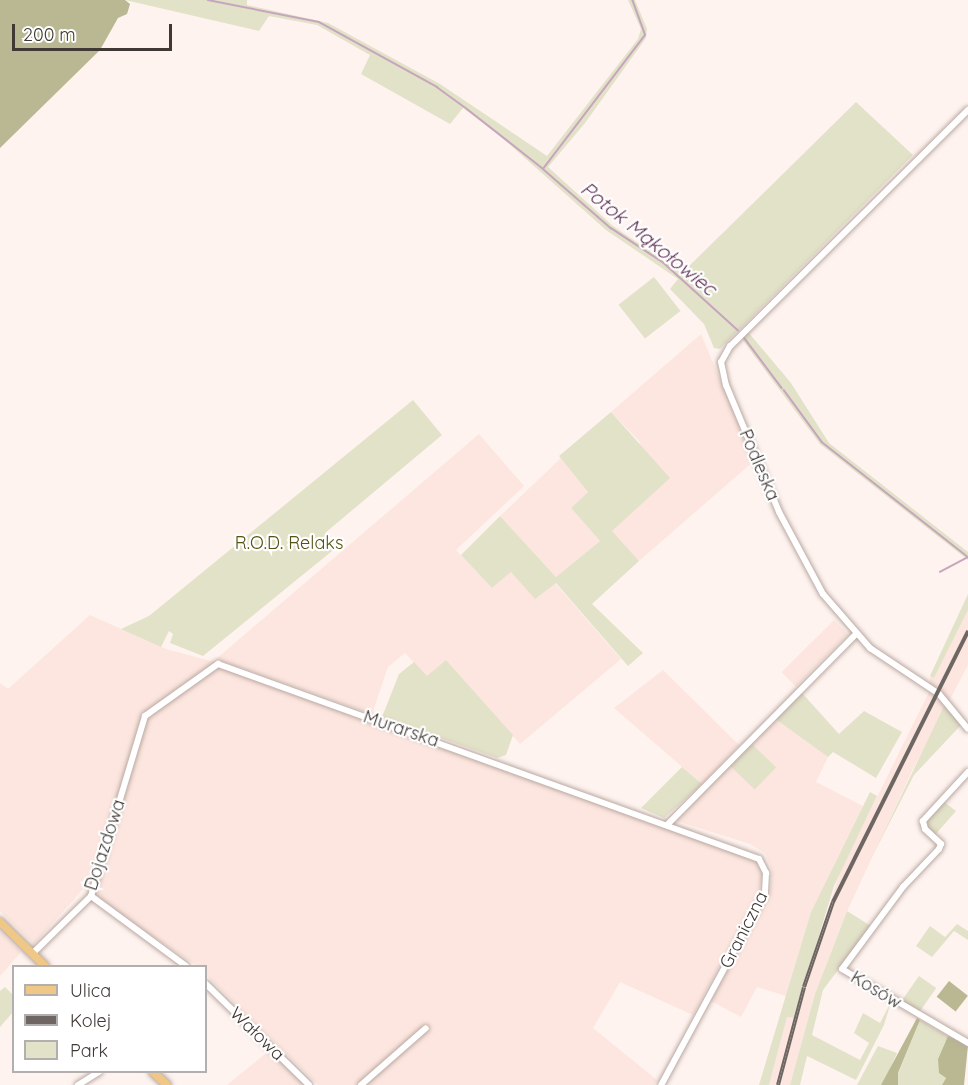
<!DOCTYPE html>
<html>
<head>
<meta charset="utf-8">
<style>
  body { margin:0 }
  #map { position:relative; width:968px; height:1085px; overflow:hidden; background:#fef3ef; font-family:Quicksand,sans-serif }
  div>[style] { position:absolute }
  .built>* { inset:0; background:#fce6df; transform-origin:0 0 }
  .green>* { inset:0; background:#e2e2c8; transform-origin:0 0 }
  .forest>* { inset:0; background:#b9b892; transform-origin:0 0 }
  .stream>* { height:1.5px; margin:-0.75px; padding:0 0.75px; transform-origin:0.75px; border-radius:0.75px; background:#c7a5bd }
  .roads { filter:drop-shadow(0 0 2px #baa8a2) drop-shadow(0 0 2px #baa8a2) }
  .minor>* { height:6px; margin:-3px; padding:0 3px; transform-origin:3px; border-radius:3px; background:#fff }
  .major>* { height:8px; margin:-4px; padding:0 4px; transform-origin:4px; border-radius:4px; background:#efc787 }
  .rail>* { height:4px; margin-top:-2px; transform-origin:0; background:repeating-linear-gradient(90deg,#fff 0 4.5px,#6e6662 0 9px); box-sizing:border-box; border-block:2px solid #6e6662 }
  span { translate:-50% -50%; white-space:nowrap; text-align:center; line-height:1.15; -webkit-text-stroke:4.5px #fff; paint-order:stroke }
  .street-label { font-size:18px; color:#3f3835 }
  .park-label { font-size:18px; color:#545111 }
  .water-label { font-size:20px; color:#623558; font-style:italic }
  .legend { position:absolute; left:12px; top:965px; width:195px; height:108px; box-sizing:border-box; background:#fff; border:2px solid #b2afae; margin:0; padding:8px 10px; list-style:none; font-size:18px; color:#3f3835 }
  .legend li { display:flex; align-items:center; gap:12px; height:30px }
  .legend b { width:30px; border:2px solid #b2afae }
  .scale { position:absolute; left:12px; top:24px; width:160px; height:27px; box-sizing:border-box; border:3px solid #3f3835; border-top:0; padding-left:8px; font-size:18px; line-height:21px; white-space:nowrap; color:#3f3835; -webkit-text-stroke:4px #fff; paint-order:stroke }
</style>
</head>
<body>
<div id="map">
  <div class="built">
    <div style="clip-path:polygon(701px 334px,754px 461px,639px 561px,612px 532px,640px 442px,611px 412px)"></div>
    <div style="clip-path:polygon(479px 434px,524px 486px,456px 550px,492px 588px,511px 572px,555px 583px,621px 659px,520px 744px,446px 660px,427px 677px,405px 653px,388px 667px,372px 714px,216px 659px)"></div>
    <div style="clip-path:polygon(561px 458px,588px 492px,571px 508px,600px 541px,556px 577px,500px 516px)"></div>
    <div style="clip-path:polygon(968px 610px,968px 665px,912px 771px,844px 918px,815px 994px,790px 1085px,769px 1085px,787px 1017px,794px 1018px,840px 872px,929px 692px,930px 676px,934px 678px)"></div>
    <div style="clip-path:polygon(90px 615px,166px 649px,218px 663px,742px 853px,759px 863px,762px 876px,759px 893px,693px 1015px,620px 982px,593px 1028px,657px 1080px,654px 1085px,318px 1085px,206px 975px,206px 966px,197px 966px,83px 889px,34px 944px,0 911px,0 683px,8px 689px)"></div>
    <div style="left:834px;top:620px;width:20px;height:74px;rotate:45deg"></div>
    <div style="clip-path:polygon(663px 670px,739px 745px,702px 784px,614px 708px)"></div>
    <div style="clip-path:polygon(774px 718px,828px 757px,816px 782px,863px 806px,811px 912px,786px 996px,757px 987px,741px 1017px,711px 1001px,770px 895px,772px 870px,765px 853px,750px 844px,677px 821px,729px 765px,776px 767px,751px 743px)"></div>
    <div style="clip-path:polygon(0 932px,21px 952px,0 976px)"></div>
    <div style="clip-path:polygon(270px 1050px,306px 1085px,227px 1085px)"></div>
  </div>
  <div class="green">
    <div style="clip-path:polygon(125px 0,247px 0,247px 5px,328px 23px,440px 84px,547px 156px,638px 39px,641px 29px,628px 0,635px 0,647px 29px,646px 38px,585px 123px,548px 167px,613px 226px,682px 273px,856px 102px,913px 155px,720px 349px,714px 348px,704px 324px,670px 289px,678px 279px,606px 230px,499px 135px,463px 108px,450px 124px,361px 74px,370px 55px,317px 25px,269px 16px,259px 31px)"></div>
    <div style="left:654px;top:277px;width:43px;height:45px;rotate:52deg"></div>
    <div style="clip-path:polygon(748px 332px,791px 383px,829px 443px,968px 552px,968px 560px,820px 444px,741px 338px)"></div>
    <div style="clip-path:polygon(413px 400px,442px 435px,325px 533px,337px 547px,203px 656px,170px 643px,173px 634px,169px 631px,161px 647px,121px 629px,149px 616px)"></div>
    <div style="clip-path:polygon(611px 412px,670px 478px,612px 531px,639px 561px,592px 604px,643px 653px,628px 666px,556px 583px,535px 599px,511px 572px,492px 588px,461px 555px,500px 516px,556px 577px,600px 541px,571px 508px,588px 492px,559px 456px)"></div>
    <div style="clip-path:polygon(968px 594px,968px 610px,934px 678px,930px 676px)"></div>
    <div style="clip-path:polygon(446px 660px,513px 735px,506px 755px,497px 758px,382px 717px,399px 674px,414px 662px,427px 676px)"></div>
    <div style="clip-path:polygon(802px 693px,839px 734px,864px 711px,902px 732px,876px 778px,833px 752px,828px 757px,774px 718px)"></div>
    <div style="clip-path:polygon(945px 704px,962px 724px,914px 775px,872px 857px)"></div>
    <div style="left:751px;top:743px;width:35px;height:31px;rotate:44deg"></div>
    <div style="clip-path:polygon(682px 767px,702px 784px,664px 818px,641px 808px)"></div>
    <div style="clip-path:polygon(870px 792px,877px 796px,834px 886px,794px 1018px,787px 1017px,769px 1085px,759px 1085px,811px 912px)"></div>
    <div style="clip-path:polygon(943px 801px,956px 811px,935px 835px,926px 828px,925px 819px)"></div>
    <div style="clip-path:polygon(847px 911px,871px 926px,823px 990px,812px 1035px,860px 1060px,869px 1043px,854px 1033px,863px 1013px,880px 1023px,891px 1002px,884px 1025px,856px 1080px,807px 1056px,800px 1085px,790px 1085px,815px 994px)"></div>
    <div style="clip-path:polygon(957px 924px,968px 931px,968px 940px,954px 931px,932px 957px,916px 946px,930px 926px,945px 937px)"></div>
    <div style="left:919px;top:976px;width:21px;height:32px;rotate:35deg"></div>
    <div style="clip-path:polygon(5px 987px,13px 995px,13px 1012px,0 1027px,0 991px)"></div>
    <div style="clip-path:polygon(920px 1020px,948px 1036px,938px 1059px,946px 1078px,942px 1085px,898px 1085px,898px 1074px)"></div>
    <div style="clip-path:polygon(878px 1046px,897px 1053px,885px 1080px,881px 1085px,857px 1085px)"></div>
  </div>
  <div class="forest">
    <div style="clip-path:polygon(0 0,125px 0,130px 4px,127px 14px,118px 18px,100px 50px,0 148px)"></div>
    <div style="left:949px;top:981px;width:24px;height:20px;rotate:38deg"></div>
    <div style="clip-path:polygon(917px 1018px,920px 1020px,898px 1073px,898px 1085px,881px 1085px)"></div>
    <div style="clip-path:polygon(948px 1036px,968px 1045px,964px 1085px,942px 1085px,946px 1078px,939px 1073px,938px 1059px)"></div>
  </div>
  <div class="stream">
    <div style="left:208px;top:0;width:113px;rotate:11.2deg"></div>
    <div style="left:319px;top:22px;width:135px;rotate:28.8deg"></div>
    <div style="left:437px;top:87px;width:34px;rotate:36deg"></div>
    <div style="left:466px;top:108px;width:95px;rotate:38.2deg"></div>
    <div style="left:541px;top:167px;width:93px;rotate:41.1deg"></div>
    <div style="left:611px;top:228px;width:64px;rotate:33.4deg"></div>
    <div style="left:664px;top:263px;width:100px;rotate:42.2deg"></div>
    <div style="left:543px;top:169px;width:168px;rotate:-52.7deg"></div>
    <div style="left:645px;top:35px;width:37px;rotate:-110deg"></div>
    <div style="left:743px;top:336px;width:65px;rotate:53.1deg"></div>
    <div style="left:784px;top:390px;width:64px;rotate:53.8deg"></div>
    <div style="left:822px;top:442px;width:186px;rotate:38.2deg"></div>
    <div style="left:940px;top:572px;width:30px;rotate:-28deg"></div>
  </div>
  <div class="roads">
    <div class="minor">
      <div style="left:968px;top:110px;width:335px;rotate:135.2deg"></div>
      <div style="left:730px;top:346px;width:18px;rotate:119deg"></div>
      <div style="left:721px;top:362px;width:24px;rotate:78deg"></div>
      <div style="left:726px;top:385px;width:138px;rotate:67.3deg"></div>
      <div style="left:779px;top:512px;width:93px;rotate:61.8deg"></div>
      <div style="left:823px;top:594px;width:72px;rotate:49deg"></div>
      <div style="left:870px;top:648px;width:83px;rotate:33.7deg"></div>
      <div style="left:939px;top:694px;width:45px;rotate:50.4deg"></div>
      <div style="left:968px;top:772px;width:67px;rotate:132.6deg"></div>
      <div style="left:923px;top:821px;width:8px;rotate:76deg"></div>
      <div style="left:925px;top:829px;width:22px;rotate:43deg"></div>
      <div style="left:941px;top:844px;width:5px;rotate:112deg"></div>
      <div style="left:939px;top:849px;width:52px;rotate:133.5deg"></div>
      <div style="left:903px;top:887px;width:102px;rotate:126.6deg"></div>
      <div style="left:842px;top:969px;width:146px;rotate:30.4deg"></div>
      <div style="left:668px;top:824px;width:267px;rotate:-45.3deg"></div>
      <div style="left:91px;top:896px;width:118px;rotate:36.4deg"></div>
      <div style="left:32px;top:954px;width:83px;rotate:-44.5deg"></div>
      <div style="left:91px;top:896px;width:188px;rotate:-73.3deg"></div>
      <div style="left:145px;top:716px;width:90px;rotate:-35.5deg"></div>
      <div style="left:218px;top:664px;width:575px;rotate:19.82deg"></div>
      <div style="left:759px;top:859px;width:16px;rotate:63deg"></div>
      <div style="left:766px;top:873px;width:20px;rotate:93deg"></div>
      <div style="left:765px;top:893px;width:218px;rotate:118.4deg"></div>
      <div style="left:206px;top:984px;width:144px;rotate:44.4deg"></div>
      <div style="left:78px;top:1085px;width:25px;rotate:-32deg"></div>
      <div style="left:361px;top:1085px;width:86px;rotate:-41.2deg"></div>
    </div>
    <div class="major">
      <div style="left:0;top:922px;width:63px;rotate:44.4deg"></div>
      <div style="left:153px;top:1072px;width:19px;rotate:43deg"></div>
    </div>
  </div>
  <div class="rail">
    <div style="left:778px;top:1085px;width:101px;rotate:-75.1deg"></div>
    <div style="left:804px;top:987px;width:90px;rotate:-71.2deg"></div>
    <div style="left:833px;top:902px;width:303px;rotate:-63.5deg"></div>
  </div>
  <div class="street-label">
    <span style="left:759px;top:465px;rotate:67deg">Podleska</span>
    <span style="left:401px;top:729px;rotate:19deg">Murarska</span>
    <span style="left:105px;top:845px;rotate:-72deg">Dojazdowa</span>
    <span style="left:744px;top:930px;rotate:-63deg">Graniczna</span>
    <span style="left:876px;top:990px;rotate:31deg">Kosów</span>
    <span style="left:257px;top:1034px;rotate:44deg">Wałowa</span>
  </div>
  <div class="park-label">
    <span style="left:289px;top:543px">R.O.D. Relaks</span>
  </div>
  <div class="water-label">
    <span style="left:649px;top:238px;rotate:39deg">Potok Mąkołowiec</span>
  </div>
  <ul class="legend">
  <li><b style="height:8px;background:#efc787"></b>Ulica</li>
  <li><b style="height:8px;background:#6e6662"></b>Kolej</li>
  <li><b style="height:16px;background:#e2e2c8"></b>Park</li>
  </ul>
  <div class="scale">200 m</div>
</div>
</body>
</html>
